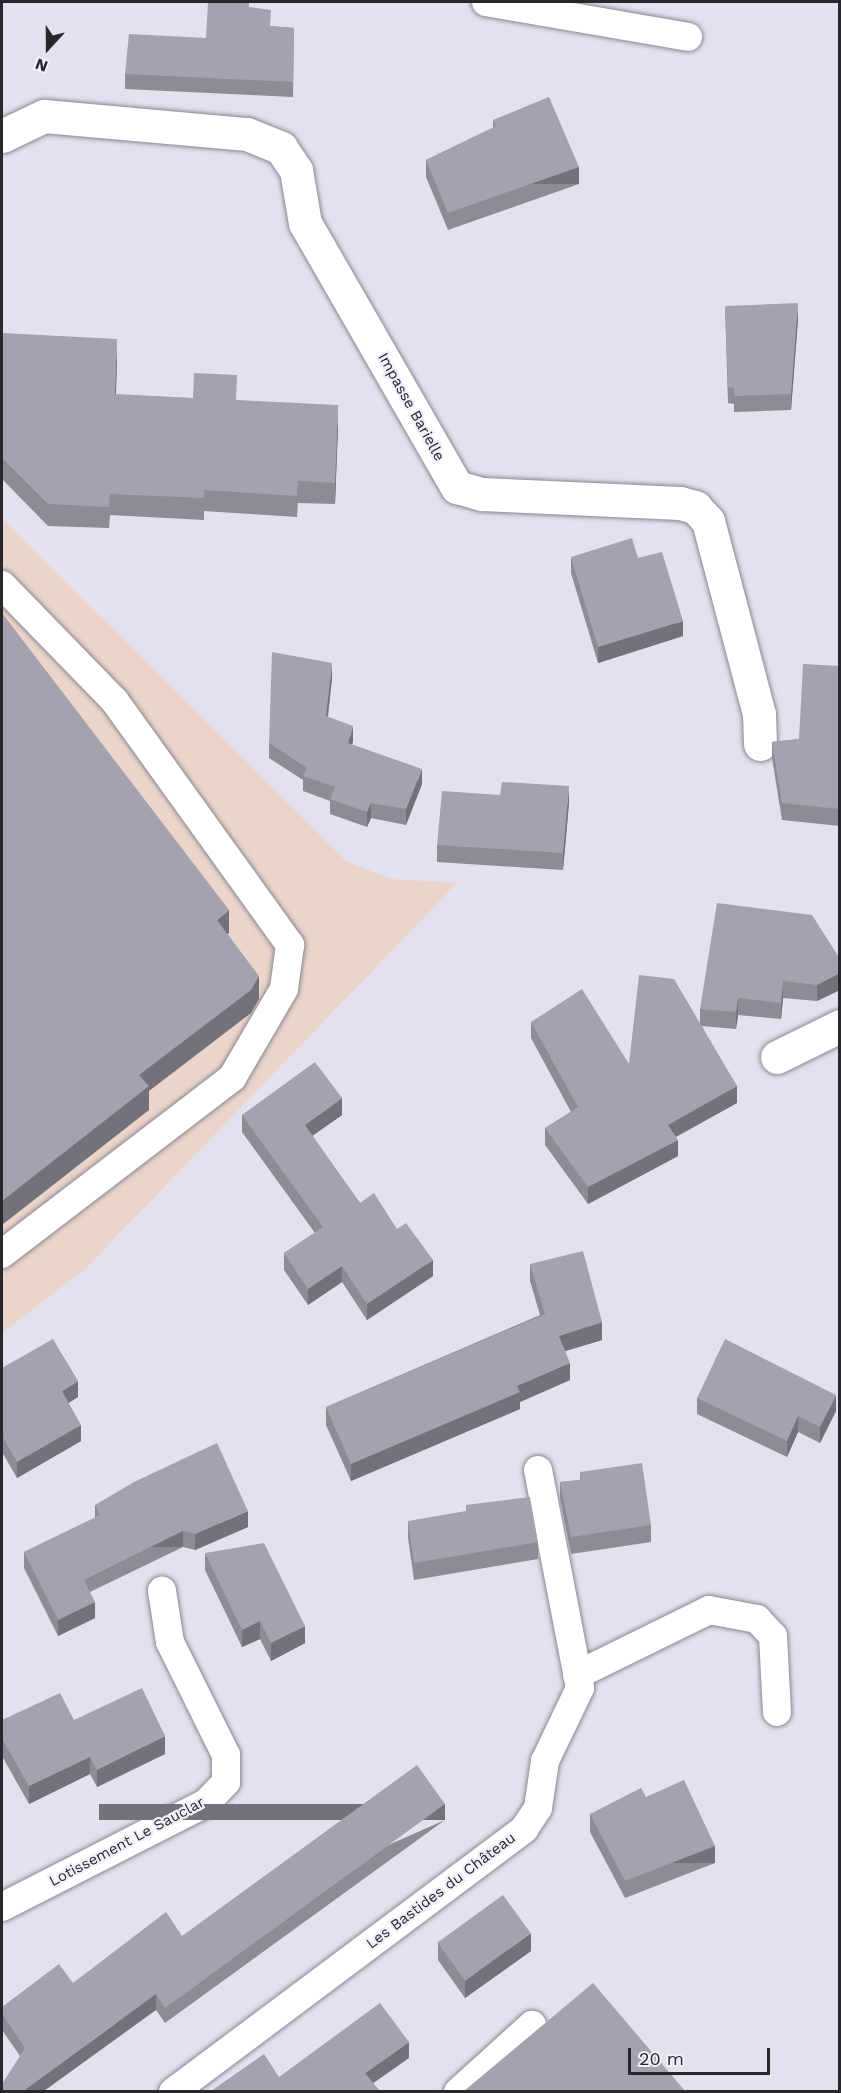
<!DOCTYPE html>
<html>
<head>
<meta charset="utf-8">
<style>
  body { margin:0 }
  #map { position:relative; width:841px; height:2093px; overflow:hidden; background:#e3e1ee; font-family:"Work Sans",sans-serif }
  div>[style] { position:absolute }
  .industrial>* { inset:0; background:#ebd4c9 }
  .roads { filter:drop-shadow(0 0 2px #898893) drop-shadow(0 0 2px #898893) }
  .service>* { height:28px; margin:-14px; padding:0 14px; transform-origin:14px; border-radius:14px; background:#fff }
  .minor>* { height:33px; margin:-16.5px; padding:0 16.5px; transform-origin:16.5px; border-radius:16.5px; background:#fff }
  .wall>* { inset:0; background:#8d8b96 }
  .shaded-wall>* { inset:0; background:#73717a; transform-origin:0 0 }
  .building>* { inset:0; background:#a4a2ae; transform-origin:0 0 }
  span { translate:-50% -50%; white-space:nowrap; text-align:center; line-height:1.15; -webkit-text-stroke:4.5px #f1effb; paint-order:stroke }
  .street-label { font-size:15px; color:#28282c }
  .frame { position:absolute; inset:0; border:3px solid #28282c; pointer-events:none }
  .north { position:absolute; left:18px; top:18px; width:60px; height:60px; -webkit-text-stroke:4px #f1effb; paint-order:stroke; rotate:201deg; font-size:16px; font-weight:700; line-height:24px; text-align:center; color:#28282c }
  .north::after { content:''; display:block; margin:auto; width:21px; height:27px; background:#28282c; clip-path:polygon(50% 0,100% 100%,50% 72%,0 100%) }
  .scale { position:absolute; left:628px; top:2048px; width:142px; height:27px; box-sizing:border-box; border:3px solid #28282c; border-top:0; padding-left:8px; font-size:18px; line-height:21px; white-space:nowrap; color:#28282c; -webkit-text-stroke:4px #f1effb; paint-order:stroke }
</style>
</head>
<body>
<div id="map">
  <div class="industrial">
    <div style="clip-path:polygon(2px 518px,346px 861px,391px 879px,457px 883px,86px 1268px,2px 1333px)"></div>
  </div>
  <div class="roads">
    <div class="service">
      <div style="left:486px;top:2px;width:205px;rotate:9.8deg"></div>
      <div style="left:2px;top:585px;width:161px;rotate:45.8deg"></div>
      <div style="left:114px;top:700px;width:302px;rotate:54.3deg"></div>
      <div style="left:290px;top:945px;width:44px;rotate:97.8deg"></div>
      <div style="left:284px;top:989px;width:103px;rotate:120.3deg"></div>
      <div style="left:232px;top:1078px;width:290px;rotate:142.6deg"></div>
      <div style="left:577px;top:1675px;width:147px;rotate:-26.2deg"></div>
      <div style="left:709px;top:1610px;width:49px;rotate:10.6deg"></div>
      <div style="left:757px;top:1619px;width:23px;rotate:47deg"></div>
      <div style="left:773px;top:1636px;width:76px;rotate:87deg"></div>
      <div style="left:2px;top:1907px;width:229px;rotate:-27deg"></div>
      <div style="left:206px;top:1803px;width:29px;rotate:-46deg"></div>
      <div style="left:226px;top:1782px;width:27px;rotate:-90deg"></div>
      <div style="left:226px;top:1755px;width:126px;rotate:-116.4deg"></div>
      <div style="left:170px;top:1642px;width:52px;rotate:-98.9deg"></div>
      <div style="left:173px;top:2092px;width:439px;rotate:-36.8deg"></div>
      <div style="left:524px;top:1829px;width:25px;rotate:-56deg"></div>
      <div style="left:538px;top:1808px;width:48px;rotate:-81.5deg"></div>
      <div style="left:545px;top:1761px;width:81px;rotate:-64.4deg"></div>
      <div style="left:580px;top:1688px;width:222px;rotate:-100.9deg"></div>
      <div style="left:458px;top:2092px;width:100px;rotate:-42.2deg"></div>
    </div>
    <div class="minor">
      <div style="left:2px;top:136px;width:47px;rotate:-25.5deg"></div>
      <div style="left:44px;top:116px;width:204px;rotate:5.1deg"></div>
      <div style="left:247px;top:134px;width:37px;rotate:22deg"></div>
      <div style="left:281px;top:148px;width:27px;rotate:56deg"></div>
      <div style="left:296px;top:170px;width:54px;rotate:80.4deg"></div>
      <div style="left:305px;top:223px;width:305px;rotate:60.1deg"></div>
      <div style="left:457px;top:487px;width:26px;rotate:16deg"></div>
      <div style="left:482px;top:494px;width:198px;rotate:2.6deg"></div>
      <div style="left:680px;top:503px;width:16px;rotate:15deg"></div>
      <div style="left:695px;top:507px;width:19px;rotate:47deg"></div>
      <div style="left:708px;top:521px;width:200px;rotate:75.2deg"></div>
      <div style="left:759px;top:714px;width:30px;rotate:88deg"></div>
      <div style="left:777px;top:1057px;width:70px;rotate:-26.2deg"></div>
    </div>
  </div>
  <div class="wall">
    <div style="clip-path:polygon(249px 7px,270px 26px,294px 28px,293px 97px,125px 89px,125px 74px,206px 38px)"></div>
    <div style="clip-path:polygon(493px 120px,579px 184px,448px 230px,426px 177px,426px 160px,493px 128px)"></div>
    <div style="clip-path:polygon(725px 306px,798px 319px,791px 410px,734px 412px,734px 404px,728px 403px)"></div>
    <div style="clip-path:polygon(2px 333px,117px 360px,116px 395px,237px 400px,338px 427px,335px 504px,298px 503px,297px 517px,204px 511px,204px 520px,110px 515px,109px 528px,48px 526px,2px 479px)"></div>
    <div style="clip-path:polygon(571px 557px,638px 558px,683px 636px,598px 663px,571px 573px)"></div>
    <div style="clip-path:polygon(840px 666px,840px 826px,782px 820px,772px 758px,772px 742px,799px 739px)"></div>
    <div style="clip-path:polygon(332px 678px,328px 717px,353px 741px,352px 745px,422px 784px,406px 825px,371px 818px,367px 827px,330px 814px,330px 801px,303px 791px,303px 780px,269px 758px,269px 743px)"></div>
    <div style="clip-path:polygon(500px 795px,569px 803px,563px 870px,437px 862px,437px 845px)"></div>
    <div style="clip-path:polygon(840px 959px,840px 990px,817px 1001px,783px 998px,781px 1019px,738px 1015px,736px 1029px,702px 1026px,737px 1103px,676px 1137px,678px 1156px,588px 1204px,545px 1145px,545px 1128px,571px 1112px,531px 1038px,531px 1022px,629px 1064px,700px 1024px,700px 1009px)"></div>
    <div style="clip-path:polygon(242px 1115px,342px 1115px,312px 1136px,360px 1203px,397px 1229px,433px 1276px,367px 1320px,342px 1282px,308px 1305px,284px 1270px,284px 1253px,315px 1233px,242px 1132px)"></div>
    <div style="clip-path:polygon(530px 1264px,602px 1340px,565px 1351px,570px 1380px,520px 1402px,520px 1409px,351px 1481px,326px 1425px,326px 1407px,540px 1315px,530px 1281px)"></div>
    <div style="clip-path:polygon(2px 1368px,78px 1397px,68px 1403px,81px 1441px,17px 1478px,2px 1452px)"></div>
    <div style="clip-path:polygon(697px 1398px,836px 1411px,820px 1443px,798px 1432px,787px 1457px,697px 1414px)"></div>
    <div style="clip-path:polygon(580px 1472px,651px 1525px,651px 1542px,571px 1554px,560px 1499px,560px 1482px,580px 1480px)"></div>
    <div style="clip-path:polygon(95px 1505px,248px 1527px,195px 1550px,183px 1547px,90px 1592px,95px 1618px,58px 1636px,24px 1568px,24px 1552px,95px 1518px)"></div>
    <div style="clip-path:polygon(408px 1521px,538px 1542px,538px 1559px,414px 1580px,408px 1538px)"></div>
    <div style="clip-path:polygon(205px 1553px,305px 1643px,271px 1661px,260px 1639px,242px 1647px,205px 1570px)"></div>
    <div style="clip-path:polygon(2px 1720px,74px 1720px,165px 1754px,97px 1787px,90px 1774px,29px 1804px,2px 1756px)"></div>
    <div style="clip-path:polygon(590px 1814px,715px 1863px,625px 1898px,590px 1832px)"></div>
    <div style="clip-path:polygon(445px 1820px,165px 2023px,156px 2010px,20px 2056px,2px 2030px,2px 2007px,73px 1983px,182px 1936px)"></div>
    <div style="clip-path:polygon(438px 1943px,531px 1951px,465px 1998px,438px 1960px)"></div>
  </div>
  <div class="shaded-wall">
    <div style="left:579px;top:167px;width:17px;height:139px;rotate:90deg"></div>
    <div style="clip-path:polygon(798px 303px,798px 319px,791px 410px,791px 394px)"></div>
    <div style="clip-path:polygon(117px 339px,117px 360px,115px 416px,115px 394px)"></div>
    <div style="clip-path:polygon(338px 405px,338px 427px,335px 504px,335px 483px)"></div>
    <div style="clip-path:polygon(683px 621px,683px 636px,598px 663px,598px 647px)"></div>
    <div style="clip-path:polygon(332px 663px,332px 678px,326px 731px,326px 716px)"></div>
    <div style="clip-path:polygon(353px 726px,353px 741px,348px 758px,348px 743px)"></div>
    <div style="clip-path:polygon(422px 769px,422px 784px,406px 825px,406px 809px)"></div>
    <div style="clip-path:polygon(569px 786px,569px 803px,563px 870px,563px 853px)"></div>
    <div style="clip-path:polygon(371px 803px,371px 818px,367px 827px,367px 812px)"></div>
    <div style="clip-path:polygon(229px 910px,229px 933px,217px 943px,217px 920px)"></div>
    <div style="clip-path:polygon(840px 973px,840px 990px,817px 1001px,817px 985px)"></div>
    <div style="clip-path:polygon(259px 976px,259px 999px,251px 1013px,149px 1091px,149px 1110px,2px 1225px,2px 1201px,139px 1075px)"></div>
    <div style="clip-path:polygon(783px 981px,783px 998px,781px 1019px,781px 1003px)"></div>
    <div style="clip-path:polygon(738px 998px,738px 1015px,736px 1029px,736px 1012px)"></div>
    <div style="clip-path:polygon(737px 1086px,737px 1103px,668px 1141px,668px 1125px)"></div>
    <div style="clip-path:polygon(342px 1098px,342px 1115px,305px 1141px,305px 1125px)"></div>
    <div style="clip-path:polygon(678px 1140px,678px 1156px,588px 1204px,588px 1187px)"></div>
    <div style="clip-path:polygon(433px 1260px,433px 1276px,367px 1320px,367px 1304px)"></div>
    <div style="clip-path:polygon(342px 1266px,342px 1282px,308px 1305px,308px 1289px)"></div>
    <div style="clip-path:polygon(602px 1322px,602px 1340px,559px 1353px,559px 1336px)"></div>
    <div style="clip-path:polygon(570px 1363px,570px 1380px,520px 1402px,520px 1409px,351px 1481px,351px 1464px,517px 1386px)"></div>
    <div style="clip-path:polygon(78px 1381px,78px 1397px,62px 1407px,62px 1391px)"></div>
    <div style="clip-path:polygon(836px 1395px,836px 1411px,820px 1443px,820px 1427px)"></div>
    <div style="clip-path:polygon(798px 1416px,798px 1432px,787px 1457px,787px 1441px)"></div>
    <div style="clip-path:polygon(81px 1425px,81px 1441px,17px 1478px,17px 1462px)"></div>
    <div style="clip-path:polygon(248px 1511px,248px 1527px,195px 1550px,195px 1534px)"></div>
    <div style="left:183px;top:1531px;width:16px;height:110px;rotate:90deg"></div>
    <div style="clip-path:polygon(95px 1602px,95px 1618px,58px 1636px,58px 1620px)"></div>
    <div style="clip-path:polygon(260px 1621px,260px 1639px,242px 1647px,242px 1630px)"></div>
    <div style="clip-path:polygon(305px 1626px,305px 1643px,271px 1661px,271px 1643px)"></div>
    <div style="clip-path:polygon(165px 1736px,165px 1754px,97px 1787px,97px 1770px)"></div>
    <div style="clip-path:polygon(90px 1757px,90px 1774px,29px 1804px,29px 1786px)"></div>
    <div style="left:445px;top:1804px;width:16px;height:346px;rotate:90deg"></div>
    <div style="left:715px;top:1846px;width:17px;height:97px;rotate:90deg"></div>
    <div style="clip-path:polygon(531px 1933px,531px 1951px,465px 1998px,465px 1981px)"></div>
    <div style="clip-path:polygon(156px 1994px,156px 2010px,44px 2091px,23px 2091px)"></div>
    <div style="clip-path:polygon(409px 2042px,409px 2058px,365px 2089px,365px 2073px)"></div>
  </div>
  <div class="building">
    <div style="clip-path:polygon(208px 2px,249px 2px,249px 7px,271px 10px,270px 26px,294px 28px,293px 82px,125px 74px,129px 34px,206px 38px)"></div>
    <div style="clip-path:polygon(549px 97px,579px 167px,448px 213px,426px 160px,496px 126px,493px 120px)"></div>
    <div style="clip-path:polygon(798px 303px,791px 394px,734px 396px,734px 388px,728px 387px,725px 306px)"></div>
    <div style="clip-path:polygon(2px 333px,117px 339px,115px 394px,193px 398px,194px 373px,237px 375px,236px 400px,338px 405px,335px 483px,298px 481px,297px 496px,204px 490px,204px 498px,110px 494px,109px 507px,48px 504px,2px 458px)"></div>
    <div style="clip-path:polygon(632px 538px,638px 558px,662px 552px,683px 621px,598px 647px,571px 557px)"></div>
    <div style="clip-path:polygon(2px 613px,229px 910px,217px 920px,259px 976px,251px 990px,139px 1075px,149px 1086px,2px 1201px)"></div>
    <div style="clip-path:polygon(272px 652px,332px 663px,326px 716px,353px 726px,348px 743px,422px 769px,406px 809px,371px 803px,367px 812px,330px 799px,335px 787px,303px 776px,307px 768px,269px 743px)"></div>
    <div style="clip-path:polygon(803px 664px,840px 666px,840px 809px,782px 803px,772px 742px,799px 739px)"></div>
    <div style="clip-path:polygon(502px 782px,569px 786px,563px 853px,437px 845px,442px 791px,500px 795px)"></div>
    <div style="clip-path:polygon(717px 903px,812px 915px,840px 959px,840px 973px,817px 985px,783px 981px,781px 1003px,738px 998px,736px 1012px,700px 1009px)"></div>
    <div style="clip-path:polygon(639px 975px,674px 979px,737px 1086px,668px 1125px,678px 1140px,588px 1187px,545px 1128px,578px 1107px,531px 1022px,582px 989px,629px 1064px)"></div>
    <div style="clip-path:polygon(315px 1062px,342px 1098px,305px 1125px,360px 1203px,374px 1193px,397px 1229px,406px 1223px,433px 1260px,367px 1304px,342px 1266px,308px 1289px,284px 1253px,323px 1227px,242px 1115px)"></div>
    <div style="clip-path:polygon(583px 1251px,602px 1322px,559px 1336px,570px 1363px,517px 1386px,520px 1392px,351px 1464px,326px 1407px,545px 1314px,530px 1264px)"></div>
    <div style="clip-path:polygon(53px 1339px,78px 1381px,62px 1391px,81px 1425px,17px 1462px,2px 1436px,2px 1368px)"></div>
    <div style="clip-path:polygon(725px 1339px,836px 1395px,820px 1427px,798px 1416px,787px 1441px,697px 1398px)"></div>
    <div style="clip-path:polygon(217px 1443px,248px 1511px,195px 1534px,183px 1531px,84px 1580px,95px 1602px,58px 1620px,24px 1552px,100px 1515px,95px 1505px,134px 1482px)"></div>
    <div style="clip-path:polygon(642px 1463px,651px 1525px,571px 1537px,560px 1482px,581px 1480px,580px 1472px)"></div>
    <div style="clip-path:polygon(530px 1497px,538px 1542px,414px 1563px,408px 1521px,466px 1511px,466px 1505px)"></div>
    <div style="clip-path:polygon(264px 1543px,305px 1626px,271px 1643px,260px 1621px,242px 1630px,205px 1553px)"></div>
    <div style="clip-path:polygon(142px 1688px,165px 1736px,97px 1770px,90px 1757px,29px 1786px,2px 1739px,2px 1720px,60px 1693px,74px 1720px)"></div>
    <div style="clip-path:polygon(417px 1765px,445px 1804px,165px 2008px,156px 1994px,23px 2091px,2px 2091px,2px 2084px,25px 2048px,2px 2014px,2px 2007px,59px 1964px,73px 1983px,166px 1912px,182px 1936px)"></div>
    <div style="clip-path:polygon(684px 1780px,715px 1846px,625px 1881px,590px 1814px,641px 1788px,646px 1797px)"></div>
    <div style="left:503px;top:1895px;width:47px;height:81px;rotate:54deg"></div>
    <div style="clip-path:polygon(593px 1983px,685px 2091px,464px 2091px)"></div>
    <div style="clip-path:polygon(380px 2003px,409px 2042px,365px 2073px,380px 2091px,211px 2091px,264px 2054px,279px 2077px)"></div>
  </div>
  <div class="street-label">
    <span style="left:411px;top:407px;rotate:61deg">Impasse Barielle</span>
    <span style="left:127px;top:1842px;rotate:-28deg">Lotissement Le Sauclar</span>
    <span style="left:441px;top:1891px;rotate:-37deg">Les Bastides du Château</span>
  </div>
  <div class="frame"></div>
  <div class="north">N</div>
  <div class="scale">20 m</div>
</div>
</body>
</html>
